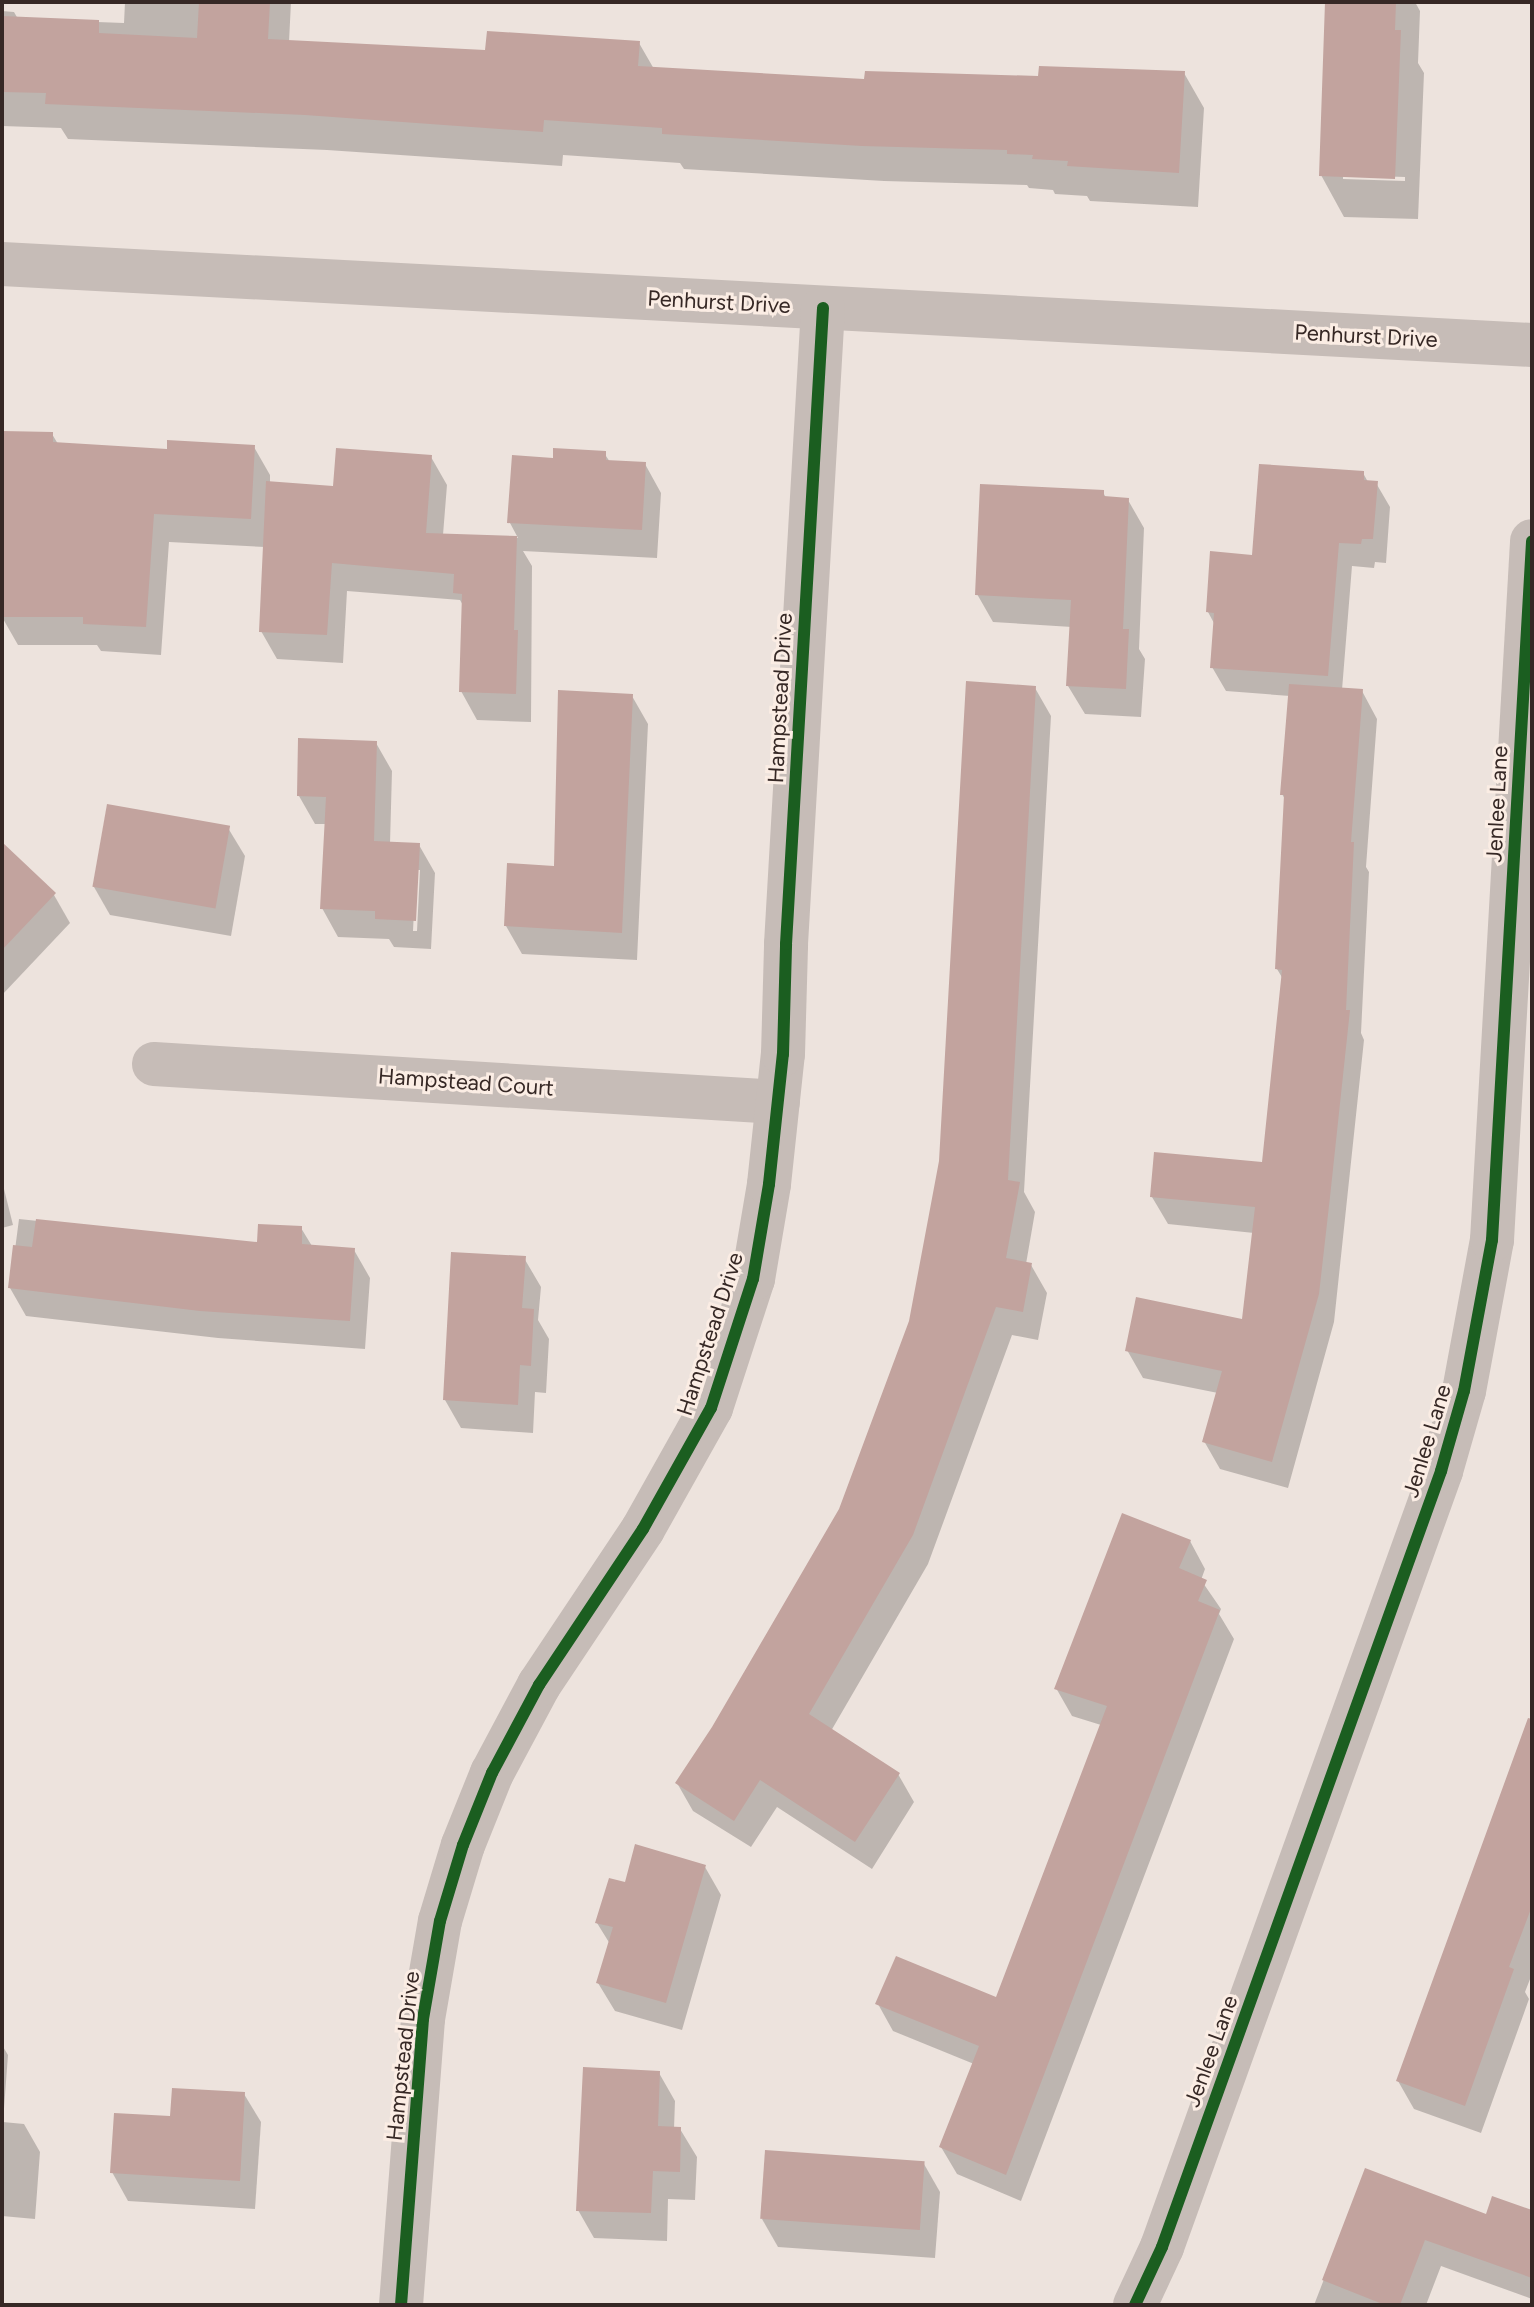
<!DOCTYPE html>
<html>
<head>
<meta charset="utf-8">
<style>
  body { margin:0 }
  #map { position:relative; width:1534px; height:2307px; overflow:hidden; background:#ede3dd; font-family:Figtree,sans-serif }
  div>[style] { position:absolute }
  .shadow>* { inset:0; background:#0003 }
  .building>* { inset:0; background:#c2a39e; transform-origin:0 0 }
  .minor>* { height:44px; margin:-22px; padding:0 22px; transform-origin:22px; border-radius:22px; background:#c6bcb7 }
  .cycleway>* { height:12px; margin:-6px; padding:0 6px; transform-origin:6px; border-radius:6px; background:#1b5e20 }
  span { translate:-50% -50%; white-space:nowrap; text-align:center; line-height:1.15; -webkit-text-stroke:6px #fbede4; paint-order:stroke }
  .street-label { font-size:22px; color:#362825 }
  .frame { position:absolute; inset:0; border:4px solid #362825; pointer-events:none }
</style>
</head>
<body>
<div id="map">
  <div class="shadow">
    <div style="clip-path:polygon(125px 2px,291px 2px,289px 42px,487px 52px,639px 43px,654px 69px,866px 81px,1184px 73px,1204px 108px,1198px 207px,1090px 201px,1087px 196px,1055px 194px,1053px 190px,1029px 188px,1027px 185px,884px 181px,684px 169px,680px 163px,563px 155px,562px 166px,327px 150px,68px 139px,61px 128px,2px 126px,2px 11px,14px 12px,18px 19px,124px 23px)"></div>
    <div style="clip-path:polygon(evenodd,1327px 2px,1415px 2px,1420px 11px,1418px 63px,1424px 73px,1418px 219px,1344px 217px,1321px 175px,1327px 2px,1343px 175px,1405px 177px,1405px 181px,1343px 179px,1343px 175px)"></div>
    <div style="clip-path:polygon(2px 433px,52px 434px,58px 444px,168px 451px,254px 447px,270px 475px,270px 484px,334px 488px,431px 457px,447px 485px,443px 535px,518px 538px,510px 523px,555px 460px,604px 453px,610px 462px,645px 464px,661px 493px,657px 558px,523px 551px,532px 566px,531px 722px,477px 720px,461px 691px,464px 607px,460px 600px,347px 591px,343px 663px,277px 659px,261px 631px,265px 547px,169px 542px,161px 655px,101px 651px,97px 645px,18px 645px,2px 617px)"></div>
    <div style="clip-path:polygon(1363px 473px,1368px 482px,1376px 483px,1390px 507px,1386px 563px,1375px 562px,1374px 568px,1352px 566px,1342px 690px,1362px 691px,1377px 719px,1366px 867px,1369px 872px,1361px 1033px,1364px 1040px,1334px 1322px,1288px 1488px,1220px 1469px,1204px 1441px,1218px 1393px,1143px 1378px,1127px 1350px,1244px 1321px,1254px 1233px,1168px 1224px,1152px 1197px,1264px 1165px,1283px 979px,1277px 969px,1286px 801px,1282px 794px,1290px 696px,1226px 691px,1212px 667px,1215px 625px,1208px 612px,1254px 557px)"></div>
    <div style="clip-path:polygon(1103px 492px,1106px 498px,1128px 500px,1144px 528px,1139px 649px,1145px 659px,1141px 717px,1085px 714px,1068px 686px,1072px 627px,993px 622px,977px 594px)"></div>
    <div style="clip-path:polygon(1035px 688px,1051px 716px,1024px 1192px,1035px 1212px,1026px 1264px,1031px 1265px,1047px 1293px,1038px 1340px,1012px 1335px,928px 1564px,831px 1731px,898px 1774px,914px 1802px,872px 1869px,777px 1807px,751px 1847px,693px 1811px,677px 1783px,714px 1728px,841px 1510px,911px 1322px)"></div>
    <div style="clip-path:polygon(632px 696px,648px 724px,637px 960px,522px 954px,506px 926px,556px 868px)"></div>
    <div style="clip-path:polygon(evenodd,376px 743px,392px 771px,390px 844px,419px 845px,435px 873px,431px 949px,394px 947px,389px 939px,338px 937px,322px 908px,327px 824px,315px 824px,299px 796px,376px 743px,416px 870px,420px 870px,417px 931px,413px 931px,416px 870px)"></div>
    <div style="clip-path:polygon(228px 828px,245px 856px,231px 936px,110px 915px,94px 887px)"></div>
    <div style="clip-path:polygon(2px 845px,54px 895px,70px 923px,2px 995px)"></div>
    <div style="clip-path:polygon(2px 1181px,13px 1225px,2px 1228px)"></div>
    <div style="clip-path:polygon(19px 1219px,259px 1244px,301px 1228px,312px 1246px,354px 1250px,370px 1278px,365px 1349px,218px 1338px,26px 1316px,10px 1288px)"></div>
    <div style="clip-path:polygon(524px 1258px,541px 1287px,538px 1320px,549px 1339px,546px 1393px,535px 1392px,533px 1433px,461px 1428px,445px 1400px)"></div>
    <div style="clip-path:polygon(1190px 1541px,1205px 1569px,1201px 1580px,1221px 1609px,1219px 1614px,1234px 1639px,1021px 2201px,957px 2174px,941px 2147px,974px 2064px,893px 2031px,878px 2004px,997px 2000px,1101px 1725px,1072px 1716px,1056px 1688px)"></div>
    <div style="clip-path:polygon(1532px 1715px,1532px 1974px,1525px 1992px,1529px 1999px,1481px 2133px,1414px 2109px,1398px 2081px)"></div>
    <div style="clip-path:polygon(705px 1867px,721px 1895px,682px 2030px,615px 2011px,598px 1983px,610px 1944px,597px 1923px,627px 1885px)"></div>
    <div style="clip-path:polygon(2px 2045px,8px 2055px,3px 2122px,24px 2124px,40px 2152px,35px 2219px,2px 2216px)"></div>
    <div style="clip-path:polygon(659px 2073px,675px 2101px,674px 2129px,680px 2129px,697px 2157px,695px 2200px,668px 2199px,667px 2241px,594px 2238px,578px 2210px)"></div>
    <div style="clip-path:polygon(244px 2094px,261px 2122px,255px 2209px,128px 2201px,112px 2172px,172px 2118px)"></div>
    <div style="clip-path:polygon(924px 2164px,940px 2192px,935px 2258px,778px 2247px,762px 2219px)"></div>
    <div style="clip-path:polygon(1366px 2171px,1487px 2217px,1532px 2213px,1532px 2299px,1441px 2266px,1426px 2305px,1314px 2305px)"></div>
  </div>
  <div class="building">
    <div style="clip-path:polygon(199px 2px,270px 2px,268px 39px,485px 50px,487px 31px,640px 41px,638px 66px,864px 79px,865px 71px,1038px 76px,1039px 66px,1185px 71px,1179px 173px,1067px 166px,1068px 161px,1032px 159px,1033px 155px,1007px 154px,1007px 150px,862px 146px,662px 134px,662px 128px,544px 120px,543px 132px,305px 115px,45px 104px,46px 93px,2px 92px,2px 16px,99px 20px,99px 33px,197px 38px)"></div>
    <div style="clip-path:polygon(1325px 2px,1396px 2px,1395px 30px,1401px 30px,1395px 179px,1319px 176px)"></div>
    <div style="clip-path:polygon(2px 431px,53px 432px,53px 442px,167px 449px,167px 440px,255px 445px,251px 519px,154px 514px,146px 627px,83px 624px,83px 617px,2px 617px)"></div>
    <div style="clip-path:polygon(336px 448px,432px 455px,426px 533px,517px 536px,514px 630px,518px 630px,516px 694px,459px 692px,462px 594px,453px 593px,454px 574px,332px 563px,327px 635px,259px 632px,266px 481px,333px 486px)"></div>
    <div style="clip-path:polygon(553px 448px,606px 451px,606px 460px,646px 462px,642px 530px,507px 523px,512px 455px,553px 458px)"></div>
    <div style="clip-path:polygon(1259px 464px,1364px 471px,1364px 480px,1378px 481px,1373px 539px,1362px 539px,1361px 544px,1339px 543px,1328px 676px,1210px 668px,1214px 613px,1206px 612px,1210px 551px,1252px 555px)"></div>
    <div style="clip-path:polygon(980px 484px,1104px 490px,1104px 496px,1129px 498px,1123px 629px,1129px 629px,1126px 689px,1066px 686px,1071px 600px,975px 595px)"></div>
    <div style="clip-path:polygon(966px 681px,1036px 686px,1008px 1180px,1020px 1182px,1006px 1258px,1032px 1263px,1023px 1312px,996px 1307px,913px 1535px,809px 1714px,900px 1773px,855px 1842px,760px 1780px,734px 1821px,675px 1783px,712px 1727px,839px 1509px,909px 1321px,939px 1161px)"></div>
    <div style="clip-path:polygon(1289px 684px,1363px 689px,1351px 842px,1354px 842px,1346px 1010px,1350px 1010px,1330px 1197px,1319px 1294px,1272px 1462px,1202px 1442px,1222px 1371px,1125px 1351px,1136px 1297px,1242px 1319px,1255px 1207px,1150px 1197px,1154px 1152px,1262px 1162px,1282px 970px,1275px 969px,1284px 795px,1280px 795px)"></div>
    <div style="clip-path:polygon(558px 690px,633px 694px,622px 933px,504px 926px,507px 863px,554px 866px)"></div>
    <div style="clip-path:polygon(298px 738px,377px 741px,374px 841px,420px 843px,416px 921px,375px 919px,375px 911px,320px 909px,326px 797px,297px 796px)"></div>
    <div style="left:107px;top:804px;width:125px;height:84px;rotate:10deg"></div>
    <div style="clip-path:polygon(2px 842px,56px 893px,2px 950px)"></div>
    <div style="clip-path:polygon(36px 1219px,257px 1242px,258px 1224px,302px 1226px,302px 1244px,355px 1248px,350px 1321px,200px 1311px,8px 1288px,13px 1245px,32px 1247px)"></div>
    <div style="clip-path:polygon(451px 1252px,526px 1256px,522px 1308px,534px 1309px,531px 1366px,520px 1365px,518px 1405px,443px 1400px)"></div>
    <div style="clip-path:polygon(1122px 1513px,1191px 1540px,1179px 1568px,1207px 1580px,1198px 1601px,1220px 1610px,1006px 2175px,939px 2147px,979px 2046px,875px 2004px,896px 1956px,996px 1997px,1107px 1706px,1054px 1689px)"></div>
    <div style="clip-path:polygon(1528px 1718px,1532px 1719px,1532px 1906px,1509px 1967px,1514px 1969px,1465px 2106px,1396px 2081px)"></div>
    <div style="clip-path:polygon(635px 1844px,706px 1865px,666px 2003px,596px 1983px,613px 1927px,595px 1923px,609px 1878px,625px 1882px)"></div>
    <div style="clip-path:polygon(583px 2067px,660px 2071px,658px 2126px,681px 2127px,680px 2172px,653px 2171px,651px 2213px,576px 2211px)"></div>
    <div style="clip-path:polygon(172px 2088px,245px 2092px,240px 2181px,110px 2173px,114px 2113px,170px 2116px)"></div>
    <div style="left:765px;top:2150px;width:160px;height:69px;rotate:4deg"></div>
    <div style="clip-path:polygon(1365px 2168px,1486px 2214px,1492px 2196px,1532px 2210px,1532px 2278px,1425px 2240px,1400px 2305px,1385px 2305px,1322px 2280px)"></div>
  </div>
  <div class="minor">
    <div style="left:2px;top:264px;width:1532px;rotate:3.03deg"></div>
    <div style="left:154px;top:1064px;width:625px;rotate:3.48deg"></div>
    <div style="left:401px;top:2305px;width:287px;rotate:-85.6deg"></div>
    <div style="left:423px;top:2019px;width:99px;rotate:-80.2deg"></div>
    <div style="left:440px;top:1921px;width:79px;rotate:-73.2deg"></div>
    <div style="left:463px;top:1845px;width:78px;rotate:-68.1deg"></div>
    <div style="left:492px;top:1773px;width:100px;rotate:-61.9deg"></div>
    <div style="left:539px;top:1685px;width:187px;rotate:-56.3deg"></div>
    <div style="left:643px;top:1529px;width:139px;rotate:-60.7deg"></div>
    <div style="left:711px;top:1408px;width:136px;rotate:-72deg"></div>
    <div style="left:753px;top:1279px;width:96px;rotate:-80.4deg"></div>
    <div style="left:769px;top:1184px;width:131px;rotate:-83.9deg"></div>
    <div style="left:783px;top:1054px;width:110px;rotate:-88.4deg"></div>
    <div style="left:786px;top:944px;width:637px;rotate:-86.67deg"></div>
    <div style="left:1135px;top:2305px;width:64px;rotate:-65deg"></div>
    <div style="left:1162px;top:2247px;width:825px;rotate:-70.22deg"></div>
    <div style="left:1441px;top:1471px;width:83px;rotate:-74deg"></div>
    <div style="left:1464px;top:1391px;width:154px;rotate:-79.5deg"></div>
    <div style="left:1492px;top:1240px;width:700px;rotate:-86.72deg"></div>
  </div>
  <div class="cycleway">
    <div style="left:401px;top:2305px;width:287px;rotate:-85.6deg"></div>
    <div style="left:423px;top:2019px;width:99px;rotate:-80.2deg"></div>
    <div style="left:440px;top:1921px;width:79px;rotate:-73.2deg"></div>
    <div style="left:463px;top:1845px;width:78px;rotate:-68.1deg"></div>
    <div style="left:492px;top:1773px;width:100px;rotate:-61.9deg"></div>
    <div style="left:539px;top:1685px;width:187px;rotate:-56.3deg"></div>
    <div style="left:643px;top:1529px;width:139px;rotate:-60.7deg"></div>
    <div style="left:711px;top:1408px;width:136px;rotate:-72deg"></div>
    <div style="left:753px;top:1279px;width:96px;rotate:-80.4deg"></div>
    <div style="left:769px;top:1184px;width:131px;rotate:-83.9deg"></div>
    <div style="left:783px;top:1054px;width:110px;rotate:-88.4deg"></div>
    <div style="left:786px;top:944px;width:637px;rotate:-86.67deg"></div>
    <div style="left:1135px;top:2305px;width:64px;rotate:-65deg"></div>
    <div style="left:1162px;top:2247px;width:825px;rotate:-70.22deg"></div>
    <div style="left:1441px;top:1471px;width:83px;rotate:-74deg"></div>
    <div style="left:1464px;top:1391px;width:154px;rotate:-79.5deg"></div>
    <div style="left:1492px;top:1240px;width:700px;rotate:-86.72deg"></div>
  </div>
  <div class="street-label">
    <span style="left:719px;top:302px;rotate:3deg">Penhurst Drive</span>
    <span style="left:1366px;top:336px;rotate:3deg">Penhurst Drive</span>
    <span style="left:780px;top:698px;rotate:-87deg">Hampstead Drive</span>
    <span style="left:1497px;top:804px;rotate:-87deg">Jenlee Lane</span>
    <span style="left:466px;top:1082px;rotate:4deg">Hampstead Court</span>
    <span style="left:710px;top:1334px;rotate:-72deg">Hampstead Drive</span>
    <span style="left:1427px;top:1441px;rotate:-73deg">Jenlee Lane</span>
    <span style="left:1211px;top:2051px;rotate:-70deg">Jenlee Lane</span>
    <span style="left:403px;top:2056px;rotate:-84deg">Hampstead Drive</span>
  </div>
  <div class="frame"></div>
</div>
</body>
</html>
